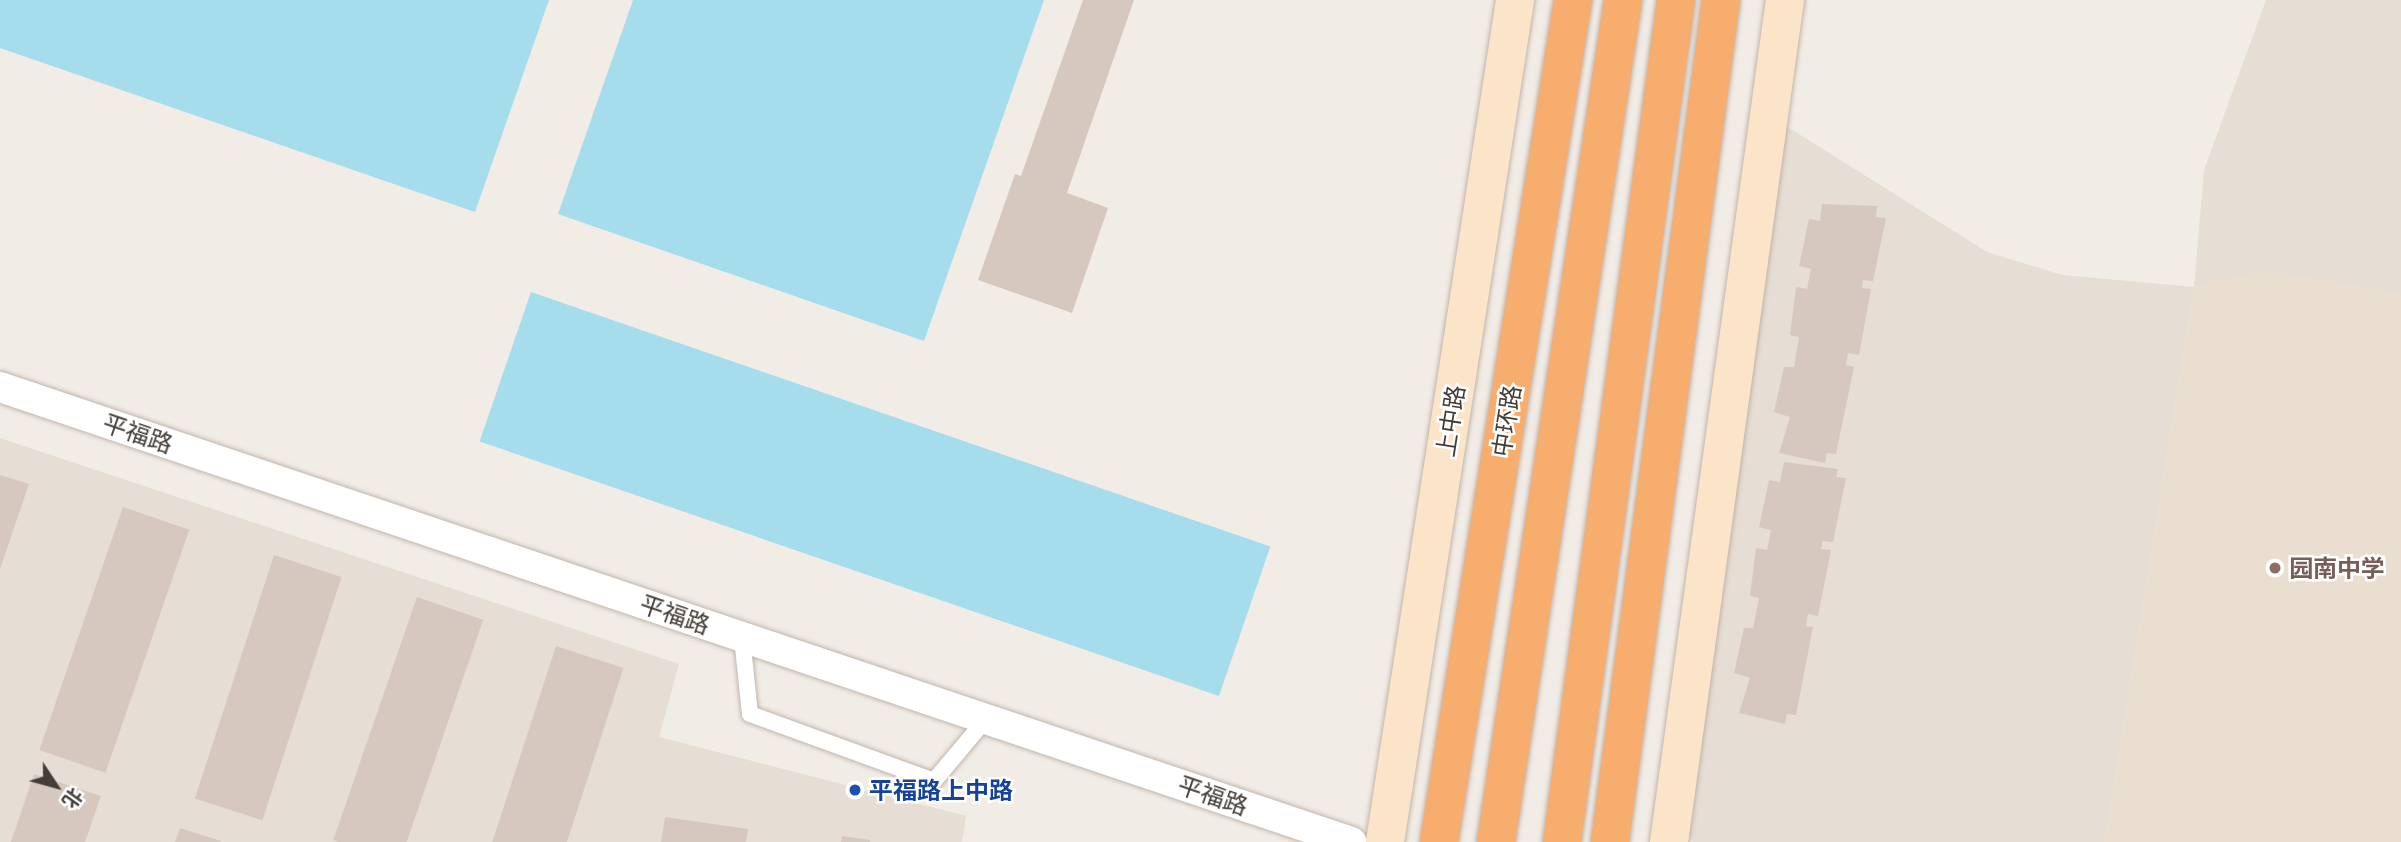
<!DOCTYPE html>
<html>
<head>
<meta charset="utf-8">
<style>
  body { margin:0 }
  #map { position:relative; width:2401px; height:842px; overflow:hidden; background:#f2ece6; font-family:Manrope,"Noto Sans SC",sans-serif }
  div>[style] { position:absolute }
  .residential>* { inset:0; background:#e6ddd4 }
  .education>* { inset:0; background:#eaded1 }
  .water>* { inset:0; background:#a5ddec; transform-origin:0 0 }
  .building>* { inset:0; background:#d6c8bf; transform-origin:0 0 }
  .roads { filter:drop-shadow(0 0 2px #c0b5ac) drop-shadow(0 0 2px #c0b5ac) }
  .lane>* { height:16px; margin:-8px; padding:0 8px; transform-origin:8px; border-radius:8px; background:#fff }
  .street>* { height:30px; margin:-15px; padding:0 15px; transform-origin:15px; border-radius:15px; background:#fff }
  .secondary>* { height:38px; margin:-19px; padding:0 19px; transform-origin:19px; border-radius:19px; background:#fbe4c7 }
  .highway>* { height:38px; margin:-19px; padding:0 19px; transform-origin:19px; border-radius:19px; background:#f6ad6d }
  .dots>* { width:19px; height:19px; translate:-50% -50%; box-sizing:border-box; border:4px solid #fff; border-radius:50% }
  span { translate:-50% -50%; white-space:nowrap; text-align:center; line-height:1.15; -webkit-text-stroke:5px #fff; paint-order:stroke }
  .street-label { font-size:24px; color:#443c36 }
  .education-label { font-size:24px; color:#785e54; font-weight:700 }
  .left { translate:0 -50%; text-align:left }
  .transit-label { font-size:24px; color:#164399; font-weight:700 }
  .north { position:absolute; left:21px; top:751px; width:70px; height:70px; -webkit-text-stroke:5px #fff; paint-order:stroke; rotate:126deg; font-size:19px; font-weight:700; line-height:28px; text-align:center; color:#443c36 }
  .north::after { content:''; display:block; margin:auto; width:24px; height:32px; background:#443c36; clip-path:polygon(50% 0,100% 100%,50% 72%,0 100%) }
</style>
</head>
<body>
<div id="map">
  <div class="residential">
    <div style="clip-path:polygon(2266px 0,2401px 0,2401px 294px,2262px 272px,2194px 287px,2105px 842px,1693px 842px,1686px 829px,1783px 124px,1987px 252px,2062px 275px,2194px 287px,2204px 170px)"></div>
    <div style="clip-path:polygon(0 438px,679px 664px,659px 737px,966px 816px,962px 842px,0 842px)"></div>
  </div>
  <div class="education">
    <div style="clip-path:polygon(2262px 272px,2401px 294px,2401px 842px,2105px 842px,2194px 287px)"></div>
  </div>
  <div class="water">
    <div style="clip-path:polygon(0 0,549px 0,475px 212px,0 48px)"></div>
    <div style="clip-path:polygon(633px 0,1044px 0,924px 341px,558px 214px)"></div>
    <div style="left:531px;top:292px;width:782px;height:158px;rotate:19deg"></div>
  </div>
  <div class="building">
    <div style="clip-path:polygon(1083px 0,1134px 0,1067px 193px,1108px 208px,1072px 313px,978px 280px,1015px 174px,1021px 176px)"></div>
    <div style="clip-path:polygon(1822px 204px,1877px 206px,1876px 217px,1886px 218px,1873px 281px,1863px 280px,1862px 288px,1871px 289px,1859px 355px,1848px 353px,1846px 365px,1854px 367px,1836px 454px,1827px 453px,1825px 463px,1779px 453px,1790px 417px,1774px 412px,1784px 367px,1794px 367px,1799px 337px,1790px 335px,1796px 287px,1807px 289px,1811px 269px,1799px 266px,1809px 219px,1820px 221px)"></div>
    <div style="clip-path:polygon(1784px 462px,1838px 469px,1836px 477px,1846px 478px,1833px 542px,1823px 541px,1821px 549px,1831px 550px,1818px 616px,1808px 614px,1806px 626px,1813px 627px,1796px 715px,1787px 714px,1785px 724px,1739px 713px,1750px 678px,1734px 673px,1744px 628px,1753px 628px,1759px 598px,1750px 596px,1756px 548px,1767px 550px,1771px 530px,1759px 527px,1769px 480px,1780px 482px)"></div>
    <div style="clip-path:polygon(0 475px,29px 484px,0 569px)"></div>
    <div style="left:123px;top:507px;width:70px;height:257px;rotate:19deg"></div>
    <div style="left:274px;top:555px;width:71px;height:256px;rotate:18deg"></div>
    <div style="left:417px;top:597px;width:70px;height:257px;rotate:19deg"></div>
    <div style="left:556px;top:646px;width:71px;height:207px;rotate:18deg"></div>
    <div style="clip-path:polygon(34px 774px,101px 796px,85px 842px,11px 842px)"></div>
    <div style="clip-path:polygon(665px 817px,748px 829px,746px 842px,661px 842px)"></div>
    <div style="clip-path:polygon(180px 828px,221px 841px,221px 842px,175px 842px)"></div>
    <div style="clip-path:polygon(842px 836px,870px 840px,870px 842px,841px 842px)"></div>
  </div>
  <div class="roads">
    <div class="lane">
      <div style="left:742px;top:637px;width:77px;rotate:84.1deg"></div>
      <div style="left:750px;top:714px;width:196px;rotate:20deg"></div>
      <div style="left:934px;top:781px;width:81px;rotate:-50deg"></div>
    </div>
    <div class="street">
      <div style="left:0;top:387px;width:1426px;rotate:18.61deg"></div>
    </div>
    <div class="secondary">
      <div style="left:1385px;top:842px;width:852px;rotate:-81.22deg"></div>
      <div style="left:1669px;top:842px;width:850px;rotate:-82.16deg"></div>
    </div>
    <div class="highway">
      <div style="left:1439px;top:842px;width:853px;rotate:-80.96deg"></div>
      <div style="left:1496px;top:842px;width:852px;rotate:-81.42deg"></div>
      <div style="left:1562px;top:842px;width:850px;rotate:-82.29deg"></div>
      <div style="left:1610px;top:842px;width:849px;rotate:-82.49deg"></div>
    </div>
  </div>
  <div class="dots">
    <div style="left:2275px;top:568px;background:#8d6e63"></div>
    <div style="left:855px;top:790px;background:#1a4fb4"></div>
  </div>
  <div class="street-label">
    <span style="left:1450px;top:421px;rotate:-81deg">上中路</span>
    <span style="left:1506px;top:421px;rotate:-81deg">中环路</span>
    <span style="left:138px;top:433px;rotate:19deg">平福路</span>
    <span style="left:675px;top:614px;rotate:19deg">平福路</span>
    <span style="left:1213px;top:795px;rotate:19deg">平福路</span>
  </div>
  <div class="education-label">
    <span class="left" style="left:2289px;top:568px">园南中学</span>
  </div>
  <div class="transit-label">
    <span class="left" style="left:869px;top:790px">平福路上中路</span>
  </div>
  <div class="north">北</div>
</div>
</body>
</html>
